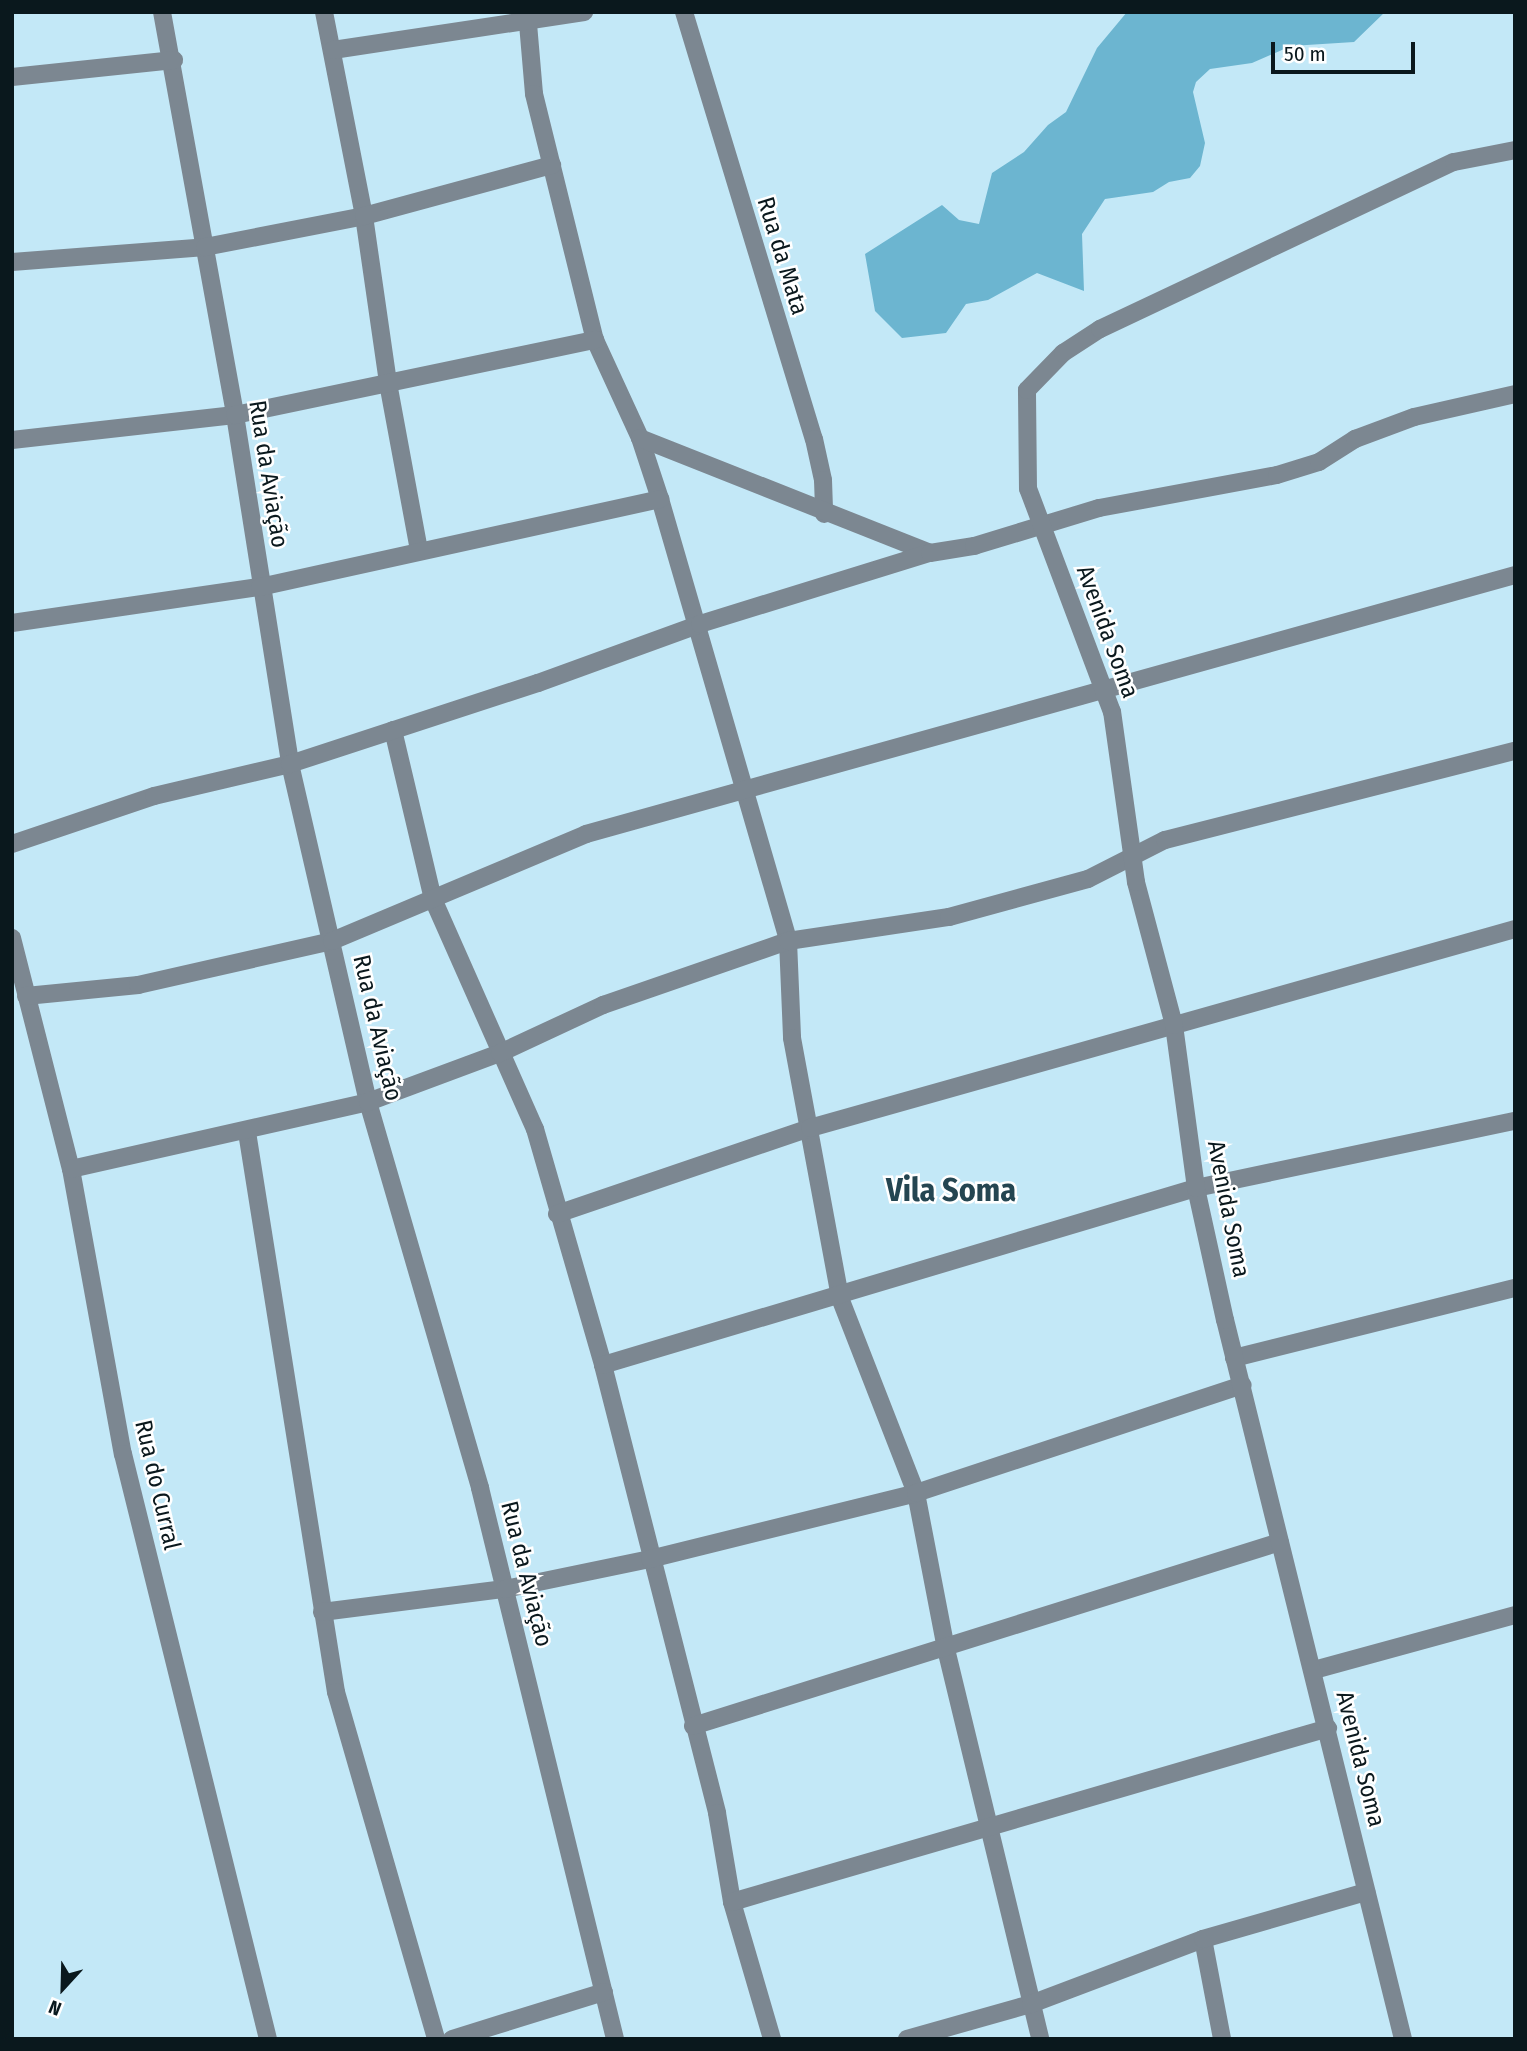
<!DOCTYPE html>
<html>
<head>
<meta charset="utf-8">
<style>
  body { margin:0 }
  #map { position:relative; width:1527px; height:2051px; overflow:hidden; background:#c3e8f7; font-family:"Fira Sans Condensed",sans-serif }
  div>[style] { position:absolute }
  .forest>* { inset:0; background:#6cb5d0 }
  .minor>* { height:18px; margin:-9px; padding:0 9px; transform-origin:9px; border-radius:9px; background:#7c8791 }
  span { translate:-50% -50%; white-space:nowrap; text-align:center; line-height:1.15; -webkit-text-stroke:5px #fff; paint-order:stroke }
  .street-label { font-size:24px; color:#0a181d }
  .district-label { font-size:32px; color:#244551; font-weight:700 }
  .frame { position:absolute; inset:0; border:14px solid #0a181d; pointer-events:none }
  .north { position:absolute; left:28px; top:1953px; width:70px; height:70px; -webkit-text-stroke:5px #fff; paint-order:stroke; rotate:202deg; font-size:19px; font-weight:700; line-height:28px; text-align:center; color:#0a181d }
  .north::after { content:''; display:block; margin:auto; width:24px; height:32px; background:#0a181d; clip-path:polygon(50% 0,100% 100%,50% 72%,0 100%) }
  .scale { position:absolute; left:1271px; top:42px; width:144px; height:32px; box-sizing:border-box; border:4px solid #0a181d; border-top:0; padding-left:9px; font-size:21px; line-height:24px; white-space:nowrap; color:#0a181d; -webkit-text-stroke:5px #fff; paint-order:stroke }
</style>
</head>
<body>
<div id="map">
  <div class="forest">
    <div style="clip-path:polygon(1127px 12px,1385px 12px,1354px 42px,1291px 46px,1252px 63px,1210px 69px,1196px 82px,1193px 92px,1205px 143px,1200px 166px,1190px 178px,1169px 182px,1153px 192px,1105px 199px,1082px 234px,1084px 291px,1037px 273px,988px 300px,966px 304px,946px 333px,902px 338px,875px 311px,865px 254px,942px 205px,959px 220px,979px 224px,992px 173px,1024px 152px,1048px 125px,1066px 112px,1097px 48px)"></div>
  </div>
  <div class="minor">
    <div style="left:162px;top:12px;width:410px;rotate:79.7deg"></div>
    <div style="left:235px;top:415px;width:353px;rotate:81deg"></div>
    <div style="left:290px;top:764px;width:347px;rotate:77deg"></div>
    <div style="left:368px;top:1102px;width:402px;rotate:73.8deg"></div>
    <div style="left:480px;top:1488px;width:567px;rotate:76.23deg"></div>
    <div style="left:324px;top:12px;width:208px;rotate:78.9deg"></div>
    <div style="left:364px;top:216px;width:169px;rotate:81.8deg"></div>
    <div style="left:388px;top:383px;width:170px;rotate:79.5deg"></div>
    <div style="left:527px;top:12px;width:82px;rotate:85.1deg"></div>
    <div style="left:534px;top:94px;width:253px;rotate:76.1deg"></div>
    <div style="left:595px;top:340px;width:108px;rotate:65.3deg"></div>
    <div style="left:640px;top:438px;width:64px;rotate:71.8deg"></div>
    <div style="left:660px;top:499px;width:460px;rotate:73.8deg"></div>
    <div style="left:788px;top:941px;width:97px;rotate:87.6deg"></div>
    <div style="left:792px;top:1038px;width:264px;rotate:79.5deg"></div>
    <div style="left:840px;top:1298px;width:209px;rotate:68.7deg"></div>
    <div style="left:916px;top:1493px;width:159px;rotate:79.1deg"></div>
    <div style="left:946px;top:1649px;width:401px;rotate:76.4deg"></div>
    <div style="left:684px;top:12px;width:446px;rotate:73.1deg"></div>
    <div style="left:814px;top:439px;width:42px;rotate:77.6deg"></div>
    <div style="left:823px;top:480px;width:34px;rotate:88deg"></div>
    <div style="left:333px;top:50px;width:254px;rotate:-8.6deg"></div>
    <div style="left:12px;top:77px;width:163px;rotate:-6deg"></div>
    <div style="left:12px;top:262px;width:194px;rotate:-4.4deg"></div>
    <div style="left:205px;top:247px;width:162px;rotate:-11deg"></div>
    <div style="left:364px;top:216px;width:195px;rotate:-15.2deg"></div>
    <div style="left:640px;top:438px;width:312px;rotate:21.6deg"></div>
    <div style="left:12px;top:440px;width:224px;rotate:-6.4deg"></div>
    <div style="left:235px;top:415px;width:368px;rotate:-11.8deg"></div>
    <div style="left:12px;top:623px;width:251px;rotate:-8.3deg"></div>
    <div style="left:260px;top:587px;width:410px;rotate:-12.4deg"></div>
    <div style="left:393px;top:730px;width:174px;rotate:76.7deg"></div>
    <div style="left:433px;top:899px;width:252px;rotate:66.1deg"></div>
    <div style="left:535px;top:1129px;width:246px;rotate:73.9deg"></div>
    <div style="left:603px;top:1365px;width:462px;rotate:75.7deg"></div>
    <div style="left:717px;top:1813px;width:90px;rotate:80.4deg"></div>
    <div style="left:732px;top:1902px;width:143px;rotate:73.7deg"></div>
    <div style="left:12px;top:844px;width:150px;rotate:-18.7deg"></div>
    <div style="left:154px;top:796px;width:140px;rotate:-13.2deg"></div>
    <div style="left:290px;top:764px;width:261px;rotate:-18.1deg"></div>
    <div style="left:538px;top:683px;width:172px;rotate:-20deg"></div>
    <div style="left:700px;top:624px;width:241px;rotate:-17.2deg"></div>
    <div style="left:930px;top:553px;width:45px;rotate:-9deg"></div>
    <div style="left:974px;top:546px;width:131px;rotate:-16.9deg"></div>
    <div style="left:1099px;top:508px;width:181px;rotate:-10.5deg"></div>
    <div style="left:1277px;top:475px;width:44px;rotate:-17.2deg"></div>
    <div style="left:1319px;top:462px;width:43px;rotate:-32.6deg"></div>
    <div style="left:1355px;top:439px;width:63px;rotate:-20.4deg"></div>
    <div style="left:1414px;top:417px;width:104px;rotate:-12.8deg"></div>
    <div style="left:12px;top:938px;width:238px;rotate:75.7deg"></div>
    <div style="left:71px;top:1169px;width:290px;rotate:79.7deg"></div>
    <div style="left:123px;top:1454px;width:603px;rotate:76.08deg"></div>
    <div style="left:26px;top:996px;width:113px;rotate:-5.6deg"></div>
    <div style="left:138px;top:985px;width:199px;rotate:-12.8deg"></div>
    <div style="left:332px;top:941px;width:276px;rotate:-22.8deg"></div>
    <div style="left:586px;top:834px;width:964px;rotate:-15.58deg"></div>
    <div style="left:247px;top:1132px;width:567px;rotate:80.97deg"></div>
    <div style="left:336px;top:1692px;width:361px;rotate:73.9deg"></div>
    <div style="left:71px;top:1169px;width:304px;rotate:-12.7deg"></div>
    <div style="left:368px;top:1102px;width:141px;rotate:-20.4deg"></div>
    <div style="left:500px;top:1053px;width:114px;rotate:-25deg"></div>
    <div style="left:603px;top:1005px;width:196px;rotate:-19.1deg"></div>
    <div style="left:788px;top:941px;width:163px;rotate:-8.5deg"></div>
    <div style="left:949px;top:917px;width:144px;rotate:-15.3deg"></div>
    <div style="left:1088px;top:879px;width:86px;rotate:-26.9deg"></div>
    <div style="left:1165px;top:840px;width:361px;rotate:-14.3deg"></div>
    <div style="left:557px;top:1214px;width:267px;rotate:-18.8deg"></div>
    <div style="left:810px;top:1128px;width:733px;rotate:-15.76deg"></div>
    <div style="left:1234px;top:1358px;width:290px;rotate:-14deg"></div>
    <div style="left:603px;top:1365px;width:619px;rotate:-16.62deg"></div>
    <div style="left:1196px;top:1188px;width:326px;rotate:-11.9deg"></div>
    <div style="left:322px;top:1612px;width:184px;rotate:-7.2deg"></div>
    <div style="left:505px;top:1589px;width:148px;rotate:-11.7deg"></div>
    <div style="left:650px;top:1559px;width:274px;rotate:-13.9deg"></div>
    <div style="left:916px;top:1493px;width:344px;rotate:-18.3deg"></div>
    <div style="left:1314px;top:1670px;width:208px;rotate:-15.3deg"></div>
    <div style="left:693px;top:1726px;width:615px;rotate:-17.4deg"></div>
    <div style="left:732px;top:1902px;width:621px;rotate:-16.27deg"></div>
    <div style="left:1203px;top:1939px;width:102px;rotate:79.2deg"></div>
    <div style="left:452px;top:2039px;width:159px;rotate:-17.2deg"></div>
    <div style="left:907px;top:2039px;width:129px;rotate:-15.8deg"></div>
    <div style="left:1031px;top:2004px;width:184px;rotate:-20.7deg"></div>
    <div style="left:1203px;top:1939px;width:170px;rotate:-16.1deg"></div>
    <div style="left:1403px;top:2039px;width:741px;rotate:-103.9deg"></div>
    <div style="left:1225px;top:1320px;width:135px;rotate:-102.4deg"></div>
    <div style="left:1196px;top:1188px;width:164px;rotate:-97.7deg"></div>
    <div style="left:1174px;top:1025px;width:148px;rotate:-104.9deg"></div>
    <div style="left:1136px;top:882px;width:172px;rotate:-98deg"></div>
    <div style="left:1112px;top:712px;width:238px;rotate:-110.6deg"></div>
    <div style="left:1028px;top:489px;width:99px;rotate:-90.6deg"></div>
    <div style="left:1027px;top:390px;width:52px;rotate:-45.8deg"></div>
    <div style="left:1063px;top:353px;width:44px;rotate:-33deg"></div>
    <div style="left:1100px;top:329px;width:391px;rotate:-25.3deg"></div>
    <div style="left:1454px;top:162px;width:62px;rotate:-11.1deg"></div>
  </div>
  <div class="street-label">
    <span style="left:782px;top:256px;rotate:73deg">Rua da Mata</span>
    <span style="left:268px;top:474px;rotate:81deg">Rua da Aviação</span>
    <span style="left:1107px;top:632px;rotate:70deg">Avenida Soma</span>
    <span style="left:377px;top:1028px;rotate:77deg">Rua da Aviação</span>
    <span style="left:1228px;top:1209px;rotate:79deg">Avenida Soma</span>
    <span style="left:157px;top:1485px;rotate:77deg">Rua do Curral</span>
    <span style="left:526px;top:1574px;rotate:76deg">Rua da Aviação</span>
    <span style="left:1360px;top:1759px;rotate:76deg">Avenida Soma</span>
  </div>
  <div class="district-label">
    <span style="left:951px;top:1190px">Vila Soma</span>
  </div>
  <div class="frame"></div>
  <div class="north">N</div>
  <div class="scale">50 m</div>
</div>
</body>
</html>
